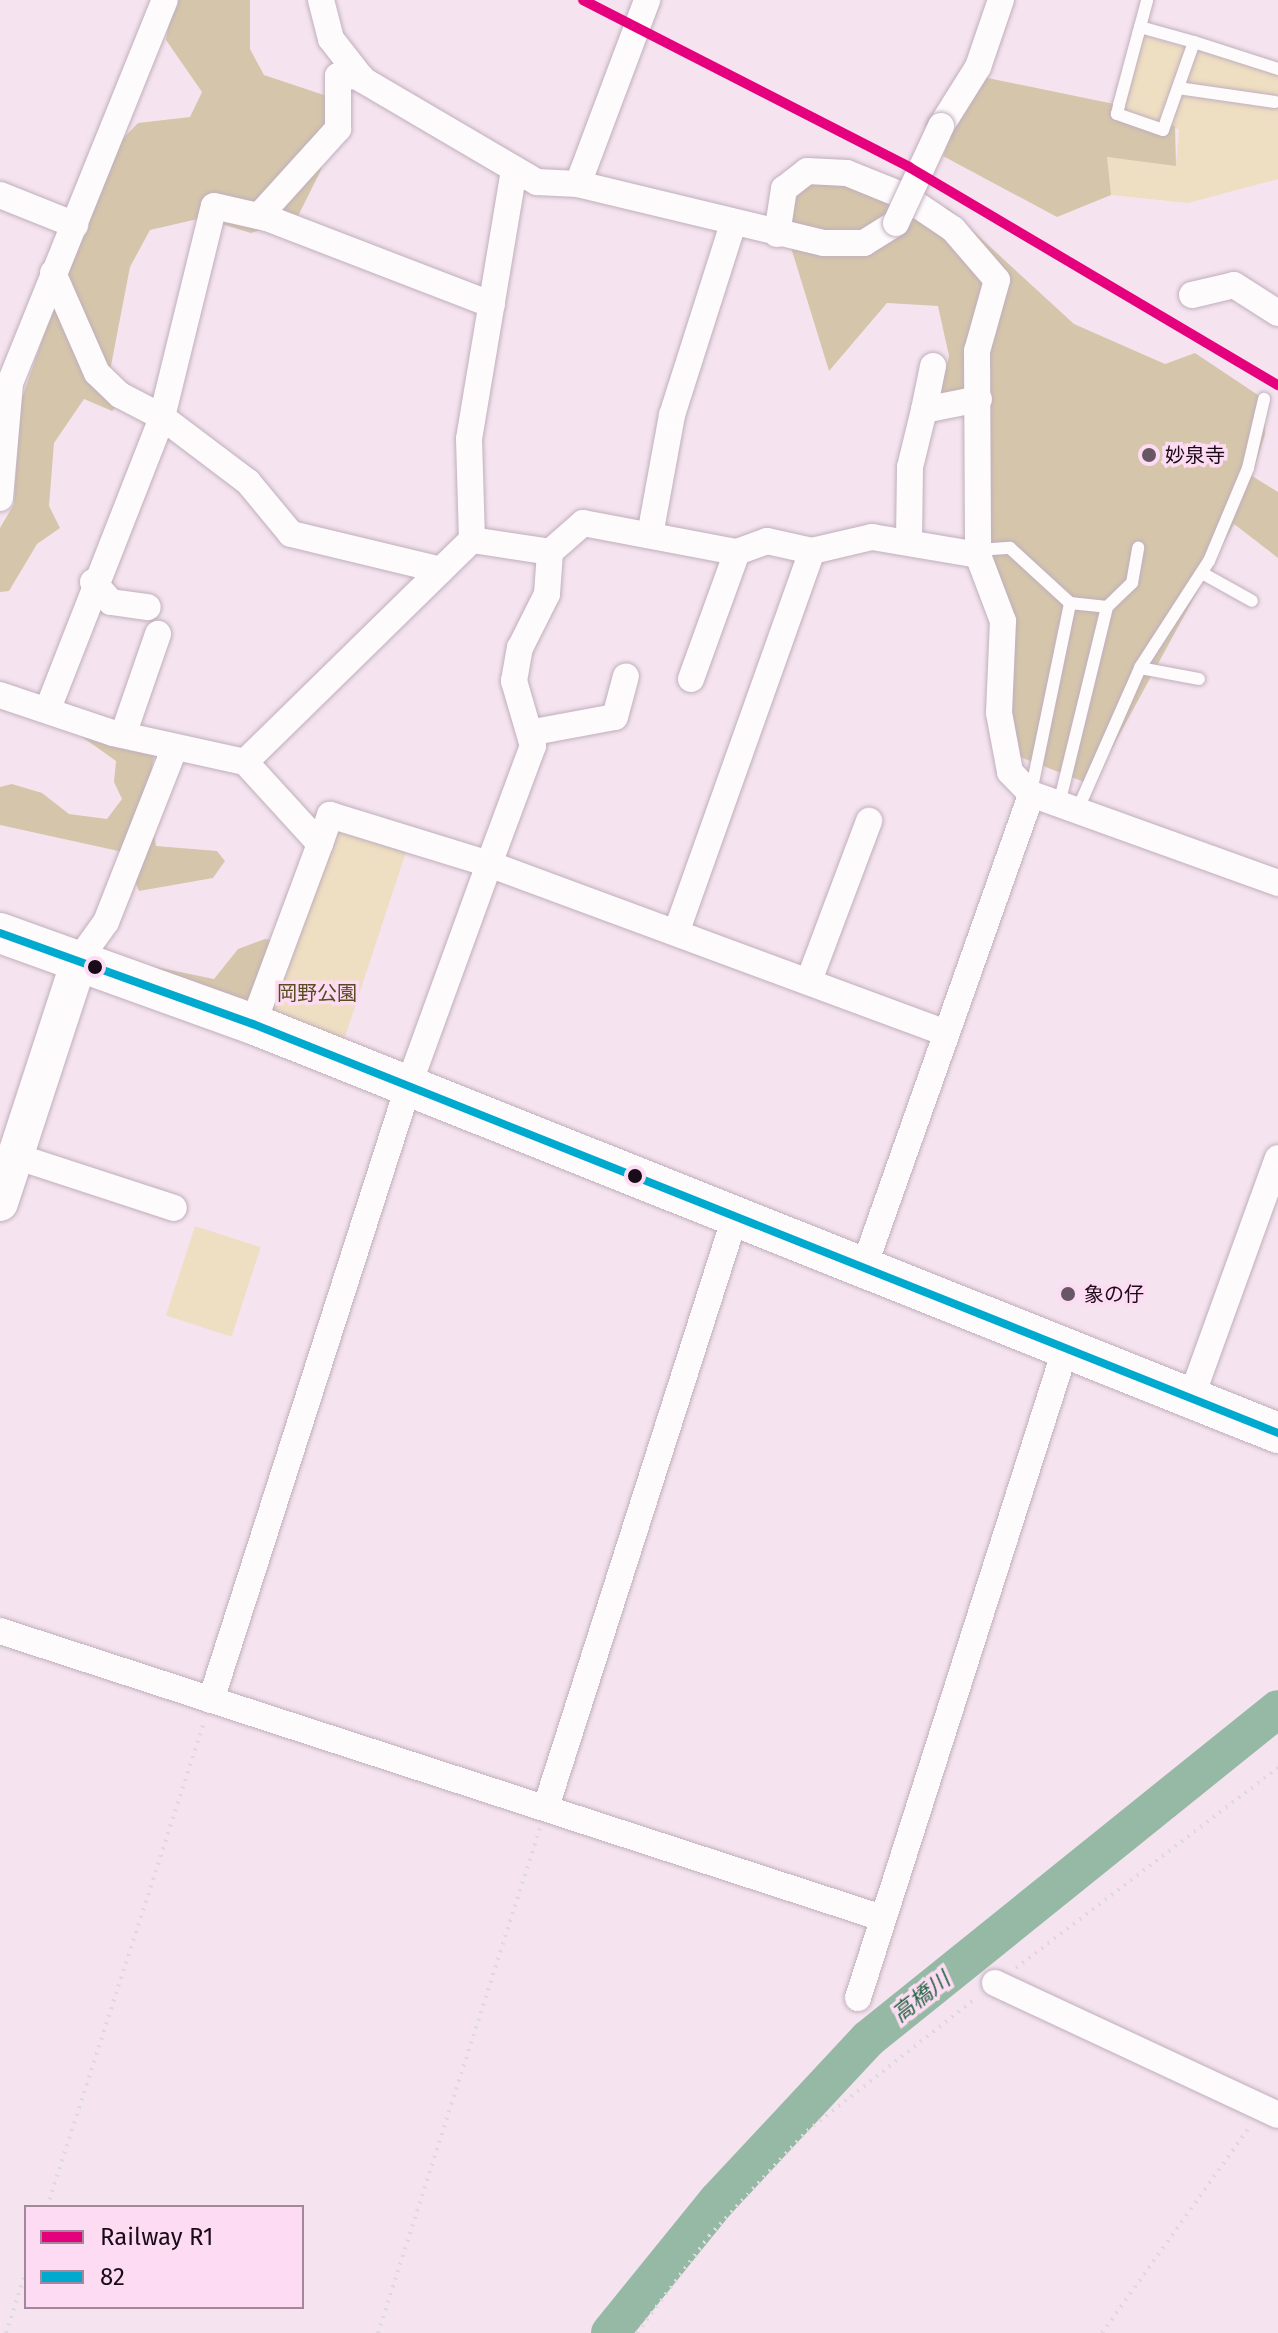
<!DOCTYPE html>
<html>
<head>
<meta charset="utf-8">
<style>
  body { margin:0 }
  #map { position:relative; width:1278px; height:2333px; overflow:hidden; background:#f5e4f0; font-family:"Fira Sans","Noto Sans JP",sans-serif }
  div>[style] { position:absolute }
  .green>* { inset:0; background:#eedec2; transform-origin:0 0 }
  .forest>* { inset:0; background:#d5c6ab }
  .river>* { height:38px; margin:-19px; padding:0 19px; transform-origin:19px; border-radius:19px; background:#95b9a4 }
  .path>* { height:4px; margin-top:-2px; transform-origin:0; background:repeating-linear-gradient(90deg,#ded9dc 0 2px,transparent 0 8px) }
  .roads { filter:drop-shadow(0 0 2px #c0afbb) drop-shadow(0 0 2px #c0afbb) }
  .lane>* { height:12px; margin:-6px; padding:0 6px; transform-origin:6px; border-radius:6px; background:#fefbfd }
  .street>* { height:26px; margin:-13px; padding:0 13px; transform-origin:13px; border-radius:13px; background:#fefbfd }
  .secondary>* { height:36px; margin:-18px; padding:0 18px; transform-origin:18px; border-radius:18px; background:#fefbfd }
  .primary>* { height:40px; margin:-20px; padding:0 20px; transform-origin:20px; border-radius:20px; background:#fefbfd }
  .bridges { filter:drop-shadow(0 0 2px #c0afbb) drop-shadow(0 0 2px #c0afbb) }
  .street-bridge>* { height:26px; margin:-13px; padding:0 13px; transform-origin:13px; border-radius:13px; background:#fefbfd }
  .bus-1>* { height:8px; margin:-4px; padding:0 4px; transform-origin:4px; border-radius:4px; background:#00a9ce }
  .rail-1>* { height:10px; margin:-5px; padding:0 5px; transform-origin:5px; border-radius:5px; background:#e5007d }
  .dots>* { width:22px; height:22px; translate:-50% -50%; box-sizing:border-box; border:4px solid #fddcf3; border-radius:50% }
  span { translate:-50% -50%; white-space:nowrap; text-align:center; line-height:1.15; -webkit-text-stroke:7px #fddcf3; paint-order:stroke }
  .poi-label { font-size:20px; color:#1b0a17 }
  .left { translate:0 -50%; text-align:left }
  .park-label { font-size:20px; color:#574d1e }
  .water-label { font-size:22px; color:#226441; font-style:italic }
  .legend { position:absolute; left:24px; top:2205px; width:280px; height:104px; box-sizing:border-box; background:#fddcf3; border:2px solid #a3889b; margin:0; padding:10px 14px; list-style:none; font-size:24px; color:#1b0a17 }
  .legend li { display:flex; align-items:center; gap:16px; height:40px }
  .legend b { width:40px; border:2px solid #a3889b }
</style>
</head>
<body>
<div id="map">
  <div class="green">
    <div style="clip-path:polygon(1138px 34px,1278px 73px,1278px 179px,1188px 203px,1102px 194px,1107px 157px,1176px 165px,1179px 129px,1117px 114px)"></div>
    <div style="clip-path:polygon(348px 830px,408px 846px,341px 1049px,265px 1019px,331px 835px)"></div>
    <div style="left:195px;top:1226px;width:69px;height:94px;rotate:18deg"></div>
  </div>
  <div class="forest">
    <div style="clip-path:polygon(173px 0,250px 0,250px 49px,264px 75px,339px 100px,321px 170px,297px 218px,251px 233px,202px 218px,150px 230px,130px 267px,109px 376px,122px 401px,112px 411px,84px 399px,54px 443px,49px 506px,60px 528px,37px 544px,9px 591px,0 592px,0 528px,14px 504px,20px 404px,73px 251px,116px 146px,138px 123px,190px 117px,202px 92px,166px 40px)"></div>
    <div style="clip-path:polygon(973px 75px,1119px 105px,1128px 117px,1175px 126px,1176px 166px,1107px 157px,1111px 195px,1057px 217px,943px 156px)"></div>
    <div style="clip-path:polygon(846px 173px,949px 209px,1074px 324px,1165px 364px,1195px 353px,1264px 399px,1265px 434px,1252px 476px,1278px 492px,1278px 558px,1234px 524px,1092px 785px,1020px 757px,995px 730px,1003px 621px,982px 567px,973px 417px,936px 410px,949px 356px,938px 306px,887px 303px,829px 371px,785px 228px,794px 181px)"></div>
    <div style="clip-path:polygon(78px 734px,156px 744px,147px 798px,156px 846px,217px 851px,225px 861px,213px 878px,139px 891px,123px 852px,0 825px,0 787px,12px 784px,42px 793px,69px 814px,107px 819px,122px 799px,114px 782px,116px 761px)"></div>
    <div style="clip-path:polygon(265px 939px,279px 941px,250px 1015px,146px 965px,214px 979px,238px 949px)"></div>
  </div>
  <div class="river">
    <div style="left:610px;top:2333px;width:170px;rotate:-51deg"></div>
    <div style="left:717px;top:2201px;width:221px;rotate:-47deg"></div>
    <div style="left:868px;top:2039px;width:526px;rotate:-38.83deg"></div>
  </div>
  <div class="path">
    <div style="left:1016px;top:1968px;width:330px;rotate:-37.4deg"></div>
    <div style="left:47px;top:2207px;width:510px;rotate:-72.06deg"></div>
    <div style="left:6px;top:2333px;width:65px;rotate:-72.1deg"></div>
    <div style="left:378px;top:2333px;width:530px;rotate:-72.21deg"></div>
    <div style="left:637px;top:2333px;width:121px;rotate:-53.4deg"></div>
    <div style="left:709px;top:2236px;width:144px;rotate:-47deg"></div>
    <div style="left:807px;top:2131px;width:216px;rotate:-38.2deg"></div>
    <div style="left:1102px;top:2333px;width:254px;rotate:-54.4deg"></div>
  </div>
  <div class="roads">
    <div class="lane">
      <div style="left:1140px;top:27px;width:56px;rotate:15.5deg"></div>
      <div style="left:1194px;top:42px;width:93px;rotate:109.4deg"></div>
      <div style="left:1163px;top:130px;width:49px;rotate:-160.8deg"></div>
      <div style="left:1117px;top:114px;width:9px;rotate:-77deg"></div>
      <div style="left:1119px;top:105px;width:73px;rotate:-75deg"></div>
      <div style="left:1138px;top:34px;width:7px;rotate:-74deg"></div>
      <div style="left:1140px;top:27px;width:28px;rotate:-75deg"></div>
      <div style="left:1194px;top:42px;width:88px;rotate:17.8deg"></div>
      <div style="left:1178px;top:88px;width:98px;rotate:8.2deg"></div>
      <div style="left:978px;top:550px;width:32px;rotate:-4deg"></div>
      <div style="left:1010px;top:548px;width:81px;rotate:42.5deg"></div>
      <div style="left:1070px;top:603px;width:37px;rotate:6deg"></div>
      <div style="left:1202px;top:573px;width:57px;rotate:29.2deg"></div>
      <div style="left:1140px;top:668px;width:60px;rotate:10.6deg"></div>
      <div style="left:1031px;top:792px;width:193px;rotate:-78.3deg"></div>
      <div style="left:1059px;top:804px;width:203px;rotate:-76.3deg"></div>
      <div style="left:1107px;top:607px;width:35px;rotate:-44deg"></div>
      <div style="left:1132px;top:583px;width:36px;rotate:-80deg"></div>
      <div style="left:1077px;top:811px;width:158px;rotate:-66.2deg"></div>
      <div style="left:1141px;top:666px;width:125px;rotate:-57.1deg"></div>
      <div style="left:1209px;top:561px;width:101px;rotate:-67.2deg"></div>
      <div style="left:1248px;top:468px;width:71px;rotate:-76.9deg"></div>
    </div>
    <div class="street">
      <div style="left:321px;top:0;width:40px;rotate:75.6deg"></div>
      <div style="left:331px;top:39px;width:52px;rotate:52deg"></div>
      <div style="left:363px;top:80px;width:202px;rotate:30.4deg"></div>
      <div style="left:537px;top:182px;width:41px;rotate:2.8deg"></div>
      <div style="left:578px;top:184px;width:253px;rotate:13.5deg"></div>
      <div style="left:824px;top:243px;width:40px"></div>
      <div style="left:864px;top:243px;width:38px;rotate:-32deg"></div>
      <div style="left:941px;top:126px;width:70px;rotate:-57.9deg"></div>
      <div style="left:978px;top:67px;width:71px;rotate:-71.1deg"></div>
      <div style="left:578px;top:184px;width:197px;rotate:-69.4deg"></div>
      <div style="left:0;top:195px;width:81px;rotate:21.8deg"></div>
      <div style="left:259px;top:216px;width:118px;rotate:-47.8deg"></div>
      <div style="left:338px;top:129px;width:53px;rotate:-90deg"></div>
      <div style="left:338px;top:76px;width:23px;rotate:2deg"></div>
      <div style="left:777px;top:234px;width:46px;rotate:-81.2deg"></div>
      <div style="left:784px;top:189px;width:29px;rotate:-38deg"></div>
      <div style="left:807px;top:171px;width:40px;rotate:2.9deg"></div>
      <div style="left:847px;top:173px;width:61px;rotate:22deg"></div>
      <div style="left:904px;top:196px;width:59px;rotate:34deg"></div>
      <div style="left:953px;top:229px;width:67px;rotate:49.2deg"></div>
      <div style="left:997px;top:280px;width:74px;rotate:105.7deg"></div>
      <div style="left:977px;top:351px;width:204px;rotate:89.7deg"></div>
      <div style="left:53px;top:273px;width:109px;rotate:66.3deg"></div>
      <div style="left:97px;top:373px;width:32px;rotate:44deg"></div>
      <div style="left:120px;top:395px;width:47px;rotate:27.6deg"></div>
      <div style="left:162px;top:417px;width:217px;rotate:-76.2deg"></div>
      <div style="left:214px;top:206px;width:54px;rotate:12.8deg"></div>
      <div style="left:267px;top:218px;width:241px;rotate:21.1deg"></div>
      <div style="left:1192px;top:295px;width:43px;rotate:-13.4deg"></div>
      <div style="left:1234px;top:285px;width:52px;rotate:32.5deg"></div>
      <div style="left:933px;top:366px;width:45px;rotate:101.6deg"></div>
      <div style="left:924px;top:410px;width:56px;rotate:-11.3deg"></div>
      <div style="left:0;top:498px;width:115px;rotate:-85deg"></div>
      <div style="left:10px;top:383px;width:413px;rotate:-68deg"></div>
      <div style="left:650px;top:535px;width:122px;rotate:-79.6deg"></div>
      <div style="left:672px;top:415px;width:201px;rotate:-72.3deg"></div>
      <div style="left:472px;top:540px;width:79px;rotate:8.7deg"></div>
      <div style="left:550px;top:552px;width:44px;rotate:-41.3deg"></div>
      <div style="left:583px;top:523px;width:157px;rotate:10.7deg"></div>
      <div style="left:737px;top:552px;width:32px;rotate:-20deg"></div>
      <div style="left:767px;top:541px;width:46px;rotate:12.5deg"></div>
      <div style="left:812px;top:551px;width:403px;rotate:109.6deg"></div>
      <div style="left:909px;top:540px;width:73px;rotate:-89.2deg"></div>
      <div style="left:910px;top:467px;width:59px;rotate:-76.2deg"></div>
      <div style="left:812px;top:551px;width:62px;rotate:-13.1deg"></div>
      <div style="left:872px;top:537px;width:108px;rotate:9.6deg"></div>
      <div style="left:978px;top:555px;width:71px;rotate:69.3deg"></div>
      <div style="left:1003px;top:621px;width:92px;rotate:92.5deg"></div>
      <div style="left:999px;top:713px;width:60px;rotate:79.4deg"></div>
      <div style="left:1010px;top:772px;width:30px;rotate:46deg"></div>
      <div style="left:93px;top:582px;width:27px;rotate:48deg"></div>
      <div style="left:111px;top:602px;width:37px;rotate:8deg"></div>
      <div style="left:691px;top:679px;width:135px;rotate:-70.1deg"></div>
      <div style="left:0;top:695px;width:119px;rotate:18.6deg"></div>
      <div style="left:113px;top:733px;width:135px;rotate:12.4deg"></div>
      <div style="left:49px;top:706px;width:310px;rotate:-68.6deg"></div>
      <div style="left:162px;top:417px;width:108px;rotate:37.1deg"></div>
      <div style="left:248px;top:482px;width:67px;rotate:50.4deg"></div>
      <div style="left:291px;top:534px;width:154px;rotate:13.5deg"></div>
      <div style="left:534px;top:732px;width:82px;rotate:-10.5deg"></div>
      <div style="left:615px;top:717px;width:42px;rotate:-75deg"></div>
      <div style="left:123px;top:735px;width:107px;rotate:-70.9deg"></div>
      <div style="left:320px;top:844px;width:31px;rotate:-71deg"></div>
      <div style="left:330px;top:815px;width:166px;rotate:17.1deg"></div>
      <div style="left:489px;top:864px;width:126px;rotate:-69.6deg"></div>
      <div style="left:533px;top:746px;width:68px;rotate:-106.3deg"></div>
      <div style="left:514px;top:681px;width:34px;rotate:-80deg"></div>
      <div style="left:520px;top:648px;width:60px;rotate:-63.4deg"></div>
      <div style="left:547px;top:594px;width:42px;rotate:-85.9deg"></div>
      <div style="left:80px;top:958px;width:44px;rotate:-54.2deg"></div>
      <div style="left:106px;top:922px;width:186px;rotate:-68.5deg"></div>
      <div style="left:810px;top:978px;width:168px;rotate:-69.4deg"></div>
      <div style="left:253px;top:1024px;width:192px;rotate:-69.6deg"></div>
      <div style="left:320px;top:844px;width:111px;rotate:-132.4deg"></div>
      <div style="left:245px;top:762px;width:318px;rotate:-44.4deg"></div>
      <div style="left:472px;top:540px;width:101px;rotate:-91.7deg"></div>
      <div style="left:469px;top:439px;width:274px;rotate:-80.5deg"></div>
      <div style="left:15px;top:1156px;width:167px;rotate:18.1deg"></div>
      <div style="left:865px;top:1264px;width:498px;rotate:-70.5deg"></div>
      <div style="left:1031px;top:794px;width:263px;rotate:19.8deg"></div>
      <div style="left:1191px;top:1398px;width:255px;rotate:-70.1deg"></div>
      <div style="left:0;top:1631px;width:928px;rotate:18.02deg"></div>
      <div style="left:211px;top:1700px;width:644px;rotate:-72.18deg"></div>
      <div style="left:408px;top:1087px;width:237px;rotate:-70deg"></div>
      <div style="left:489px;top:864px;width:485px;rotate:20.3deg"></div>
      <div style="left:546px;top:1807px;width:620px;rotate:-72.24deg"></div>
      <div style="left:995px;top:1983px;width:312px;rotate:25deg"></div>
      <div style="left:858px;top:1998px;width:687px;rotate:-72.28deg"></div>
    </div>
    <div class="secondary">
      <div style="left:0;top:1203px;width:258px;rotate:-71.9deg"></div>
    </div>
    <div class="primary">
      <div style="left:0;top:933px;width:269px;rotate:19.8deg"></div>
      <div style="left:253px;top:1024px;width:1104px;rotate:21.75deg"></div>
    </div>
  </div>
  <div class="bridges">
    <div class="street-bridge">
      <div style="left:896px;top:223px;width:107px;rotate:-65.1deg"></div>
    </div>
  </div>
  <div class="bus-1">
    <div style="left:0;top:933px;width:269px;rotate:19.8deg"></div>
    <div style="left:253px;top:1024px;width:1104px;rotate:21.75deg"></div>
  </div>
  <div class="rail-1">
    <div style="left:583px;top:0;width:366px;rotate:27.1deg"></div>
    <div style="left:909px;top:167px;width:429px;rotate:30.6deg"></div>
  </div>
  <div class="dots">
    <div style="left:1149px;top:455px;background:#675663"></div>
    <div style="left:95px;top:967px;background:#1b0a17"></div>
    <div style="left:635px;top:1176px;background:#1b0a17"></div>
    <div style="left:1068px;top:1294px;background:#675663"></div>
  </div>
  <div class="poi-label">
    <span class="left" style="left:1165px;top:455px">妙泉寺</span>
    <span class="left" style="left:1084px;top:1294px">象の仔</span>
  </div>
  <div class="park-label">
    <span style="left:317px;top:993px">岡野公園</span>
  </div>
  <div class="water-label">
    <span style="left:921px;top:1997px;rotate:-38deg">高橋川</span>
  </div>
  <ul class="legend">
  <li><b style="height:10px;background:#e5007d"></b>Railway R1</li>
  <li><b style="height:10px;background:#00a9ce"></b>82</li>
  </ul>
</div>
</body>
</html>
